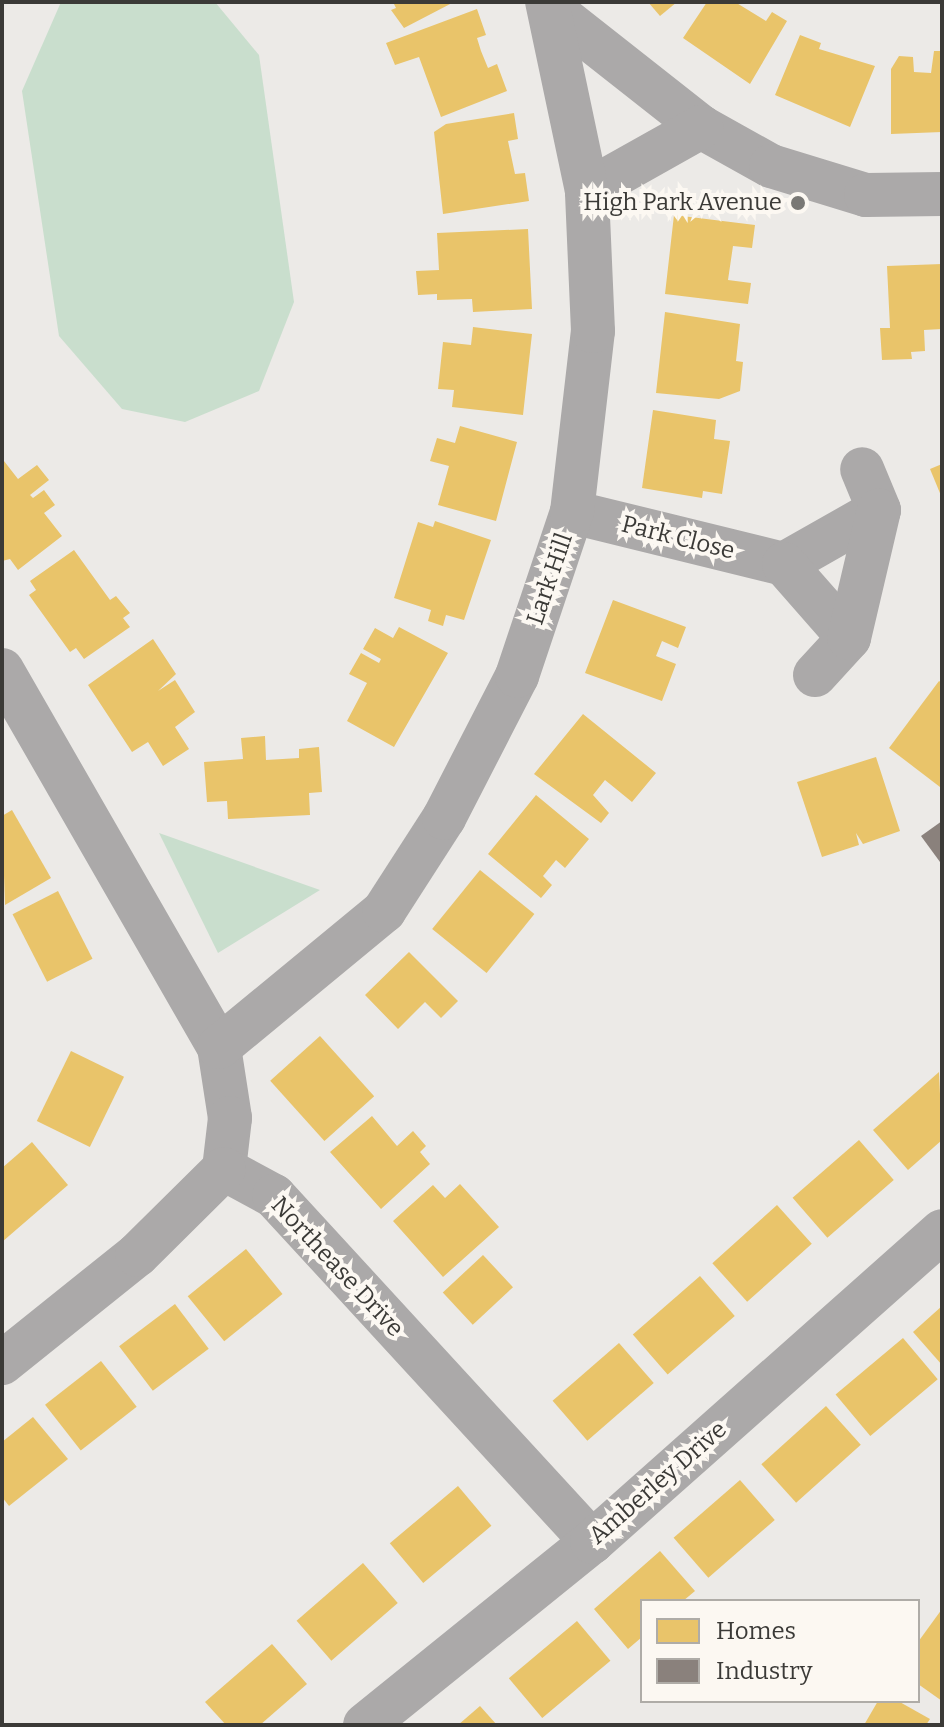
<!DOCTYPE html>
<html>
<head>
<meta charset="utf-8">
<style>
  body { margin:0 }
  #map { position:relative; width:944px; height:1727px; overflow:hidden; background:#eceae7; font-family:Bitter,serif }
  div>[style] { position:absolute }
  .green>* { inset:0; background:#c9decd }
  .homes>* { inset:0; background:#e9c46a; transform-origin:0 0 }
  .industry>* { inset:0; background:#8a817c }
  .minor>* { height:44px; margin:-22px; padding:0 22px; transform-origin:22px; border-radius:22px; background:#aba9a9 }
  .dots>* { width:22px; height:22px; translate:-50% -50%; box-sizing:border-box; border:4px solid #fcf8f2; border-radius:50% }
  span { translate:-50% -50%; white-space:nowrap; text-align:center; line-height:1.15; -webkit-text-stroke:8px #fcf8f2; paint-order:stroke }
  .poi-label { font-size:24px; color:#3b3a37 }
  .right { translate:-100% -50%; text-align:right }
  .street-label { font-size:24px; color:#3b3a37 }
  .frame { position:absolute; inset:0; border:4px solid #3b3a37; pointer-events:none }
  .legend { position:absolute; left:640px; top:1599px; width:280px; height:104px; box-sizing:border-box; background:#fcf8f2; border:2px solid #afaca7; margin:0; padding:10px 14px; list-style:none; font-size:24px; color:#3b3a37 }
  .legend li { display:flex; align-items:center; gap:16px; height:40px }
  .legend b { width:40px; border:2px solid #afaca7 }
</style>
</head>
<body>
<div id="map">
  <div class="green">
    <div style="clip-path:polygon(61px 2px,215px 2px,259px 55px,294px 302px,259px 391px,185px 422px,122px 409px,59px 336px,22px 91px)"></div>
    <div style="clip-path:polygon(159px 833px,320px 890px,218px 953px)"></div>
  </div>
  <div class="homes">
    <div style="clip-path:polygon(393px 2px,454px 2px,404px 28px,391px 10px,396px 8px)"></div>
    <div style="clip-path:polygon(648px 2px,677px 2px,660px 16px)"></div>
    <div style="clip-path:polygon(707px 2px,735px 2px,766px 21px,772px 12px,787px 21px,750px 84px,683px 38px)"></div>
    <div style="clip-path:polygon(477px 9px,486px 35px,477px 38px,481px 51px,488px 68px,497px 64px,507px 91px,441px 117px,419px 57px,395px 65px,386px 43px)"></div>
    <div style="clip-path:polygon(800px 35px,821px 43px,819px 49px,875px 66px,850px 127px,775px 95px)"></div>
    <div style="clip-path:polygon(934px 51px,942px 51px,942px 132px,891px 134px,891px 69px,899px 56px,913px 57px,914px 72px,931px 73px)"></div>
    <div style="clip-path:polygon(514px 113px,518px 139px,508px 141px,515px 174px,525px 173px,529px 201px,443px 214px,434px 132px,446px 124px)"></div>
    <div style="clip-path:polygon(674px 215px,755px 225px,752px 248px,733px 246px,728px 280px,751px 283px,748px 304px,665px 294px)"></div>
    <div style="clip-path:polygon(528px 229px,532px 309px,473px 312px,472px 299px,437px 300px,437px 294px,418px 295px,416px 271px,439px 270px,437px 233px)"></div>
    <div style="clip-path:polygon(942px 264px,942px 329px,924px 330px,925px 351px,911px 352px,912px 359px,882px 360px,880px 328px,890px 328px,887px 266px)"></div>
    <div style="clip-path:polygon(665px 312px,740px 324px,736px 361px,743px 362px,740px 391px,719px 399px,656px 393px)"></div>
    <div style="clip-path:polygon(473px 327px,532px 334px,523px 415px,452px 407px,454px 390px,438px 389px,443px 342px,471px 345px)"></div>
    <div style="clip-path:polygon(653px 410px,716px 420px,714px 439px,730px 441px,722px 494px,703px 491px,702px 498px,642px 488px)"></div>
    <div style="clip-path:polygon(460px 426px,517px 442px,496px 521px,438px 505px,449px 466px,430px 461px,437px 438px,455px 443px)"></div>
    <div style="clip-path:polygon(4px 461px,18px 479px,37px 465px,49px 480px,30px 495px,33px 498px,44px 490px,55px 505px,44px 513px,62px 536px,18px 570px,10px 559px,2px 561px)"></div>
    <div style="clip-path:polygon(942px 464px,942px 498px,930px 469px)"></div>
    <div style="clip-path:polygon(435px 521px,491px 540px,464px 620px,446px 615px,443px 626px,428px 621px,431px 610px,394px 598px,418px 522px,433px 527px)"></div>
    <div style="clip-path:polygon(74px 550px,110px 600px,116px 596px,130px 613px,123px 618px,130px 627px,84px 659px,76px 648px,70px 652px,29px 595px,36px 590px,30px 581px)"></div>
    <div style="clip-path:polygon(613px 600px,686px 627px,678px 648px,662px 641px,656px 656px,676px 664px,662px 701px,585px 673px)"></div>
    <div style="clip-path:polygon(399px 627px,448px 653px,394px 747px,347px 721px,367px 683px,349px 674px,361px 653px,379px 663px,381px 659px,363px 649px,375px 628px,393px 638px)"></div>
    <div style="clip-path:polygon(153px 639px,176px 674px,158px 691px,175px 680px,195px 712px,175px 727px,189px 749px,163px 766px,148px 742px,132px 752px,88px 685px)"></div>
    <div style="clip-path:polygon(939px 681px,942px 683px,940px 787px,889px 748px)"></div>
    <div style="clip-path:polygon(583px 714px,656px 773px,632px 802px,605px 780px,593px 795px,609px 813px,601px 823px,534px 774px)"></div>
    <div style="clip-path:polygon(265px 736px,266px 760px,299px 758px,299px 749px,319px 747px,322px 792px,309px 793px,310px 815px,228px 819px,227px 801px,207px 802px,204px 762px,243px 759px,241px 738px)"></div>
    <div style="clip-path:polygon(876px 757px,900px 831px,863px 844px,856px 833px,859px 845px,822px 857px,797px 782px)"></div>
    <div style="clip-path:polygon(536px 795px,589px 839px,565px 868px,556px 860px,543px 876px,552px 885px,541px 898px,488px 854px)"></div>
    <div style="clip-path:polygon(12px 810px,51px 878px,5px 905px,2px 816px)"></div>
    <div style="left:480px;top:870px;width:70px;height:76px;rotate:39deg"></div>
    <div style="left:58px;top:891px;width:76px;height:51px;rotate:63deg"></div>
    <div style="clip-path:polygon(409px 952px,458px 1001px,441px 1018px,425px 1002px,398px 1029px,365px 995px)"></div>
    <div style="left:320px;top:1036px;width:81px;height:67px;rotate:48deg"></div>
    <div style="left:71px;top:1051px;width:59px;height:78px;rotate:26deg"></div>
    <div style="clip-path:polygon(939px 1072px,942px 1140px,908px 1170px,873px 1130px)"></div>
    <div style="clip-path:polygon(372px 1116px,397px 1146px,413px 1131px,426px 1146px,420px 1152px,430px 1164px,381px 1209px,330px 1152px)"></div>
    <div style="left:859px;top:1140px;width:53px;height:88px;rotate:49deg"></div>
    <div style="clip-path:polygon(32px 1142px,68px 1185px,2px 1242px,2px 1168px)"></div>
    <div style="clip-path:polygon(460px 1184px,499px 1227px,443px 1277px,393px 1221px,433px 1185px,445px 1198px)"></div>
    <div style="left:777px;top:1205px;width:52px;height:87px;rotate:48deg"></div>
    <div style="left:246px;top:1249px;width:58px;height:75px;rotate:51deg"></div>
    <div style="left:483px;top:1255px;width:44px;height:55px;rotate:47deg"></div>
    <div style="left:700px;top:1276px;width:53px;height:89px;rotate:49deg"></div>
    <div style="left:175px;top:1304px;width:56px;height:70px;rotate:53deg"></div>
    <div style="clip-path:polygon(942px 1306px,942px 1365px,913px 1332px)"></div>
    <div style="left:903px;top:1338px;width:54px;height:88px;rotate:50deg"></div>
    <div style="left:619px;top:1343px;width:53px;height:88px;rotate:49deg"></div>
    <div style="left:101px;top:1361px;width:58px;height:71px;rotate:52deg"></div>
    <div style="left:826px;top:1406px;width:52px;height:87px;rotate:48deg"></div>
    <div style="clip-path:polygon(33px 1417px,68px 1459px,9px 1506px,2px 1497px,2px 1442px)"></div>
    <div style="left:740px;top:1480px;width:53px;height:88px;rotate:49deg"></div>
    <div style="left:458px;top:1486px;width:52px;height:89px;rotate:50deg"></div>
    <div style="clip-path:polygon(660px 1551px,695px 1591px,683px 1601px,642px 1601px,642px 1637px,628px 1649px,594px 1609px)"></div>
    <div style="left:363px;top:1563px;width:53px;height:88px;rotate:49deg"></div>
    <div style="clip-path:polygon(942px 1609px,942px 1701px,918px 1684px,918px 1642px)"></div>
    <div style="left:577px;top:1621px;width:52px;height:89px;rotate:50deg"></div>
    <div style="clip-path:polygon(272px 1644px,307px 1684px,260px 1725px,226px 1725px,205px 1702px)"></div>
    <div style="clip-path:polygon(878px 1701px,898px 1701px,930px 1719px,926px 1725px,864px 1725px)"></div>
    <div style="clip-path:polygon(480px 1706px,497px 1725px,458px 1725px)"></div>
  </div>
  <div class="industry">
    <div style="clip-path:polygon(942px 821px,942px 861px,940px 862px,921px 836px)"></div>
  </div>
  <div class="minor">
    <div style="left:550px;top:8px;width:192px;rotate:38.2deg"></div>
    <div style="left:701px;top:127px;width:80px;rotate:29.1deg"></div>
    <div style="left:771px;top:166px;width:99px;rotate:17deg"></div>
    <div style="left:866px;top:195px;width:76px;rotate:-0.8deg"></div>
    <div style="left:587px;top:191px;width:131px;rotate:-29.3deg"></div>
    <div style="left:572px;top:512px;width:218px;rotate:13.8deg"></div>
    <div style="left:784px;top:564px;width:109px;rotate:-29.6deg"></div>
    <div style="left:879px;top:510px;width:44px;rotate:-112.5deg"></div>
    <div style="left:784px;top:564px;width:98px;rotate:48.7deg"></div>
    <div style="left:2px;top:670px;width:435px;rotate:60.1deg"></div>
    <div style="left:219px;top:1047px;width:72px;rotate:81.2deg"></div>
    <div style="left:230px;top:1118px;width:51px;rotate:96.7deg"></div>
    <div style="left:815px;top:675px;width:50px;rotate:-47.4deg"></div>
    <div style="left:849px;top:638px;width:131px;rotate:-76.8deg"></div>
    <div style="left:219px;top:1047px;width:214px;rotate:-39.5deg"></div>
    <div style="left:384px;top:911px;width:111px;rotate:-57.2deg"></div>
    <div style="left:444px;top:818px;width:160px;rotate:-62.8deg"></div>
    <div style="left:517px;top:676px;width:173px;rotate:-71.5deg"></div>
    <div style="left:572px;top:512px;width:182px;rotate:-83.4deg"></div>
    <div style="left:593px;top:331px;width:140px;rotate:-92.5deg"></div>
    <div style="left:587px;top:191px;width:193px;rotate:-101.9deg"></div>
    <div style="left:224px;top:1169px;width:57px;rotate:28.4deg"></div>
    <div style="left:274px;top:1196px;width:470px;rotate:47.4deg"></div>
    <div style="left:2px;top:1363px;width:173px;rotate:-38.7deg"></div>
    <div style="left:137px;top:1255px;width:122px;rotate:-44.7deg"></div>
    <div style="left:365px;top:1725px;width:292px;rotate:-38.9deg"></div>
    <div style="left:592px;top:1542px;width:468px;rotate:-41.6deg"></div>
  </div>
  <div class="dots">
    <div style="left:798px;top:203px;background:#797875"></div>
  </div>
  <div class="poi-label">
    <span class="right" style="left:782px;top:203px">High Park Avenue</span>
  </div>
  <div class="street-label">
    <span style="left:678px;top:538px;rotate:14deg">Park Close</span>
    <span style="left:550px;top:579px;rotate:-71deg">Lark Hill</span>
    <span style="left:337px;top:1267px;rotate:47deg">Northease Drive</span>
    <span style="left:658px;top:1483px;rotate:-41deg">Amberley Drive</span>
  </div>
  <div class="frame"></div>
  <ul class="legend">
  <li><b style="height:22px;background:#e9c46a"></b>Homes</li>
  <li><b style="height:22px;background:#8a817c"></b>Industry</li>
  </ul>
</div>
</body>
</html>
